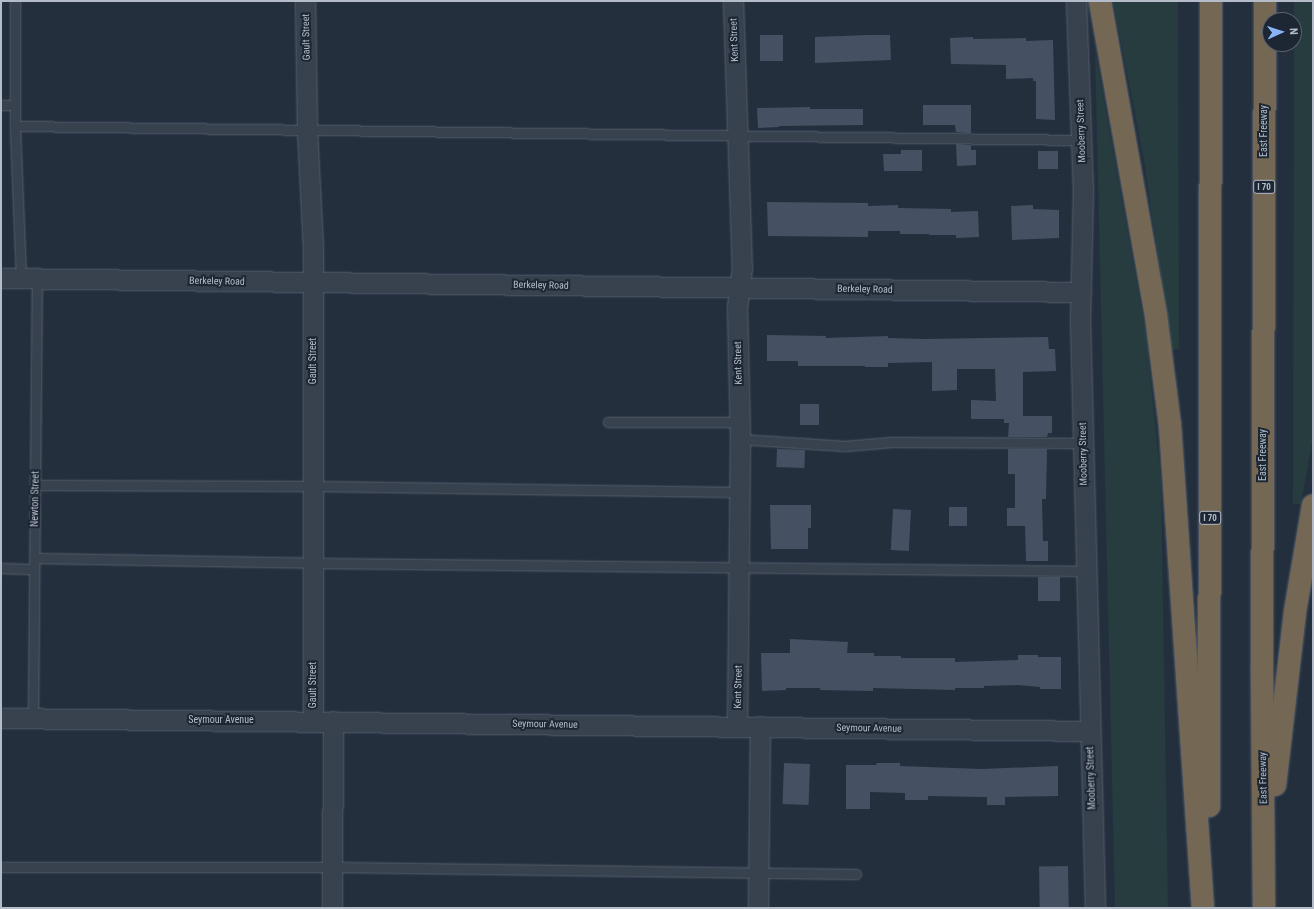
<!DOCTYPE html>
<html>
<head>
<meta charset="utf-8">
<style>
  body { margin:0 }
  #map { position:relative; width:1314px; height:909px; overflow:hidden; background:#242f3e; font-family:"Roboto Condensed",sans-serif }
  div>[style] { position:absolute }
  .green>* { inset:0; background:#263c3f }
  .building>* { inset:0; background:#455162; transform-origin:0 0 }
  .roads { filter:drop-shadow(0 0 1px #565f6c) drop-shadow(0 0 1px #565f6c) }
  .service>* { height:9px; margin:-4.5px; padding:0 4.5px; transform-origin:4.5px; border-radius:4.5px; background:#38414e }
  .minor>* { height:19px; margin:-9.5px; padding:0 9.5px; transform-origin:9.5px; border-radius:9.5px; background:#38414e }
  .motorway>* { height:22px; margin:-11px; padding:0 11px; transform-origin:11px; border-radius:11px; background:#746855 }
  span { translate:-50% -50%; white-space:nowrap; text-align:center; line-height:1.15; -webkit-text-stroke:4px #1d2633; paint-order:stroke }
  .shield-label span { padding:1px 3px; background:#1d2633; border:1px solid; border-radius:3px; -webkit-text-stroke-width:0 }
  .shield-label { font-size:9px; color:#b4bcc9; font-weight:700 }
  .street-label { font-size:10px; color:#b4bcc9 }
  .frame { position:absolute; inset:0; border:2px solid #b4bcc9; pointer-events:none }
  .north { position:absolute; left:1262px; top:12px; width:40px; height:40px; box-sizing:border-box; background:#1d2633; border:1px solid #59626f; border-radius:50%; rotate:87deg; font-size:11px; font-weight:700; line-height:16px; text-align:center; color:#b4bcc9 }
  .north::after { content:''; display:block; margin:auto; width:14px; height:18px; background:#8ab4f8; clip-path:polygon(50% 0,100% 100%,50% 72%,0 100%) }
</style>
</head>
<body>
<div id="map">
  <div class="green">
    <div style="clip-path:polygon(1113px 1px,1178px 1px,1179px 349px,1171px 349px,1144px 160px)"></div>
    <div style="clip-path:polygon(1294px 1px,1313px 1px,1313px 437px,1301px 504px,1293px 504px)"></div>
    <div style="clip-path:polygon(1095px 51px,1146px 334px,1161px 482px,1168px 908px,1115px 908px)"></div>
  </div>
  <div class="building">
    <div style="left:760px;top:35px;width:23px;height:26px"></div>
    <div style="clip-path:polygon(868px 35px,890px 35px,891px 60px,815px 63px,815px 37px)"></div>
    <div style="clip-path:polygon(973px 37px,973px 39px,1026px 38px,1026px 41px,1053px 40px,1055px 120px,1036px 119px,1036px 81px,1033px 81px,1033px 78px,1006px 79px,1006px 65px,951px 64px,950px 38px)"></div>
    <div style="clip-path:polygon(923px 105px,971px 105px,971px 133px,956px 132px,955px 125px,923px 125px)"></div>
    <div style="clip-path:polygon(810px 107px,810px 109px,863px 109px,863px 125px,779px 126px,779px 127px,758px 128px,757px 108px)"></div>
    <div style="clip-path:polygon(956px 144px,971px 145px,971px 150px,976px 150px,976px 165px,957px 166px)"></div>
    <div style="clip-path:polygon(901px 150px,922px 150px,922px 171px,884px 171px,883px 154px,901px 154px)"></div>
    <div style="left:1038px;top:151px;width:20px;height:18px"></div>
    <div style="clip-path:polygon(767px 202px,868px 203px,868px 206px,898px 205px,898px 208px,951px 209px,951px 212px,978px 211px,979px 237px,956px 238px,956px 235px,929px 235px,929px 234px,900px 234px,900px 231px,868px 231px,868px 237px,768px 236px)"></div>
    <div style="clip-path:polygon(1033px 205px,1033px 209px,1059px 210px,1059px 238px,1012px 240px,1011px 206px)"></div>
    <div style="clip-path:polygon(767px 335px,826px 336px,826px 338px,888px 336px,888px 338px,924px 339px,1048px 337px,1049px 349px,1055px 349px,1056px 371px,1023px 372px,1023px 416px,1052px 416px,1052px 433px,1048px 433px,1047px 437px,1008px 437px,1009px 423px,1004px 423px,1004px 419px,971px 419px,971px 400px,996px 401px,995px 369px,957px 369px,957px 390px,932px 391px,932px 362px,888px 363px,888px 367px,865px 367px,865px 366px,798px 366px,798px 361px,767px 361px)"></div>
    <div style="left:800px;top:404px;width:19px;height:21px"></div>
    <div style="left:777px;top:449px;width:28px;height:18px;rotate:2deg"></div>
    <div style="clip-path:polygon(1008px 449px,1047px 449px,1046px 499px,1042px 499px,1043px 541px,1048px 541px,1048px 561px,1026px 561px,1025px 526px,1007px 526px,1007px 508px,1015px 508px,1015px 474px,1008px 474px)"></div>
    <div style="clip-path:polygon(770px 505px,811px 505px,811px 528px,808px 528px,808px 549px,771px 549px)"></div>
    <div style="left:967px;top:507px;width:19px;height:18px;rotate:90deg"></div>
    <div style="left:893px;top:509px;width:18px;height:41px;rotate:3deg"></div>
    <div style="left:1038px;top:577px;width:22px;height:24px"></div>
    <div style="clip-path:polygon(790px 639px,848px 642px,847px 653px,874px 653px,874px 656px,901px 656px,901px 658px,955px 658px,955px 662px,1018px 660px,1018px 655px,1038px 655px,1038px 657px,1061px 657px,1061px 689px,1040px 689px,1040px 687px,1018px 685px,984px 686px,984px 688px,955px 688px,955px 690px,873px 688px,873px 691px,820px 690px,820px 688px,786px 688px,786px 690px,762px 691px,761px 653px,790px 653px)"></div>
    <div style="left:784px;top:763px;width:26px;height:41px;rotate:2deg"></div>
    <div style="clip-path:polygon(877px 763px,900px 763px,900px 766px,981px 769px,1058px 766px,1058px 796px,1005px 797px,1005px 805px,987px 805px,987px 797px,928px 796px,928px 800px,905px 800px,905px 793px,870px 792px,870px 809px,846px 809px,846px 765px,876px 765px)"></div>
    <div style="left:1068px;top:866px;width:42px;height:29px;rotate:89deg"></div>
  </div>
  <div class="roads">
    <div class="service">
      <div style="left:1px;top:105px;width:14px"></div>
      <div style="left:15px;top:126px;width:125px;rotate:-90deg"></div>
      <div style="left:21px;top:278px;width:152px;rotate:-92.3deg"></div>
      <div style="left:15px;top:126px;width:1066px;rotate:0.75deg"></div>
      <div style="left:608px;top:422px;width:131px"></div>
      <div style="left:740px;top:439px;width:105px;rotate:3.8deg"></div>
      <div style="left:845px;top:446px;width:47px;rotate:-4.9deg"></div>
      <div style="left:892px;top:442px;width:191px;rotate:0.3deg"></div>
      <div style="left:35px;top:485px;width:278px;rotate:0.2deg"></div>
      <div style="left:313px;top:486px;width:427px;rotate:0.8deg"></div>
      <div style="left:35px;top:558px;width:279px;rotate:1deg"></div>
      <div style="left:314px;top:563px;width:771px;rotate:0.59deg"></div>
      <div style="left:1px;top:568px;width:33px;rotate:2deg"></div>
      <div style="left:33px;top:719px;width:441px;rotate:-89.5deg"></div>
      <div style="left:1px;top:867px;width:331px"></div>
      <div style="left:332px;top:867px;width:524px;rotate:0.77deg"></div>
    </div>
    <div class="minor">
      <div style="left:305px;top:1px;width:129px;rotate:89.1deg"></div>
      <div style="left:307px;top:130px;width:120px;rotate:87.1deg"></div>
      <div style="left:313px;top:250px;width:471px;rotate:90deg"></div>
      <div style="left:733px;top:1px;width:266px;rotate:88.1deg"></div>
      <div style="left:742px;top:267px;width:39px;rotate:97deg"></div>
      <div style="left:737px;top:306px;width:133px;rotate:88.7deg"></div>
      <div style="left:740px;top:439px;width:287px;rotate:90.6deg"></div>
      <div style="left:1076px;top:1px;width:188px;rotate:87.9deg"></div>
      <div style="left:1083px;top:189px;width:130px;rotate:91.3deg"></div>
      <div style="left:1080px;top:319px;width:589px;rotate:88.54deg"></div>
      <div style="left:1px;top:278px;width:1080px;rotate:0.74deg"></div>
      <div style="left:1px;top:718px;width:1088px;rotate:0.68deg"></div>
      <div style="left:332px;top:908px;width:187px;rotate:-89.7deg"></div>
      <div style="left:758px;top:908px;width:182px;rotate:-89.4deg"></div>
    </div>
    <div class="motorway">
      <div style="left:1100px;top:1px;width:320px;rotate:79.9deg"></div>
      <div style="left:1156px;top:316px;width:110px;rotate:82.7deg"></div>
      <div style="left:1170px;top:425px;width:484px;rotate:86.1deg"></div>
      <div style="left:1275px;top:785px;width:174px;rotate:-83.4deg"></div>
      <div style="left:1295px;top:612px;width:108px;rotate:-80.4deg"></div>
      <div style="left:1209px;top:806px;width:805px;rotate:-89.86deg"></div>
      <div style="left:1264px;top:908px;width:243px;rotate:-90.5deg"></div>
      <div style="left:1262px;top:665px;width:664px;rotate:-89.74deg"></div>
    </div>
  </div>
  <div class="shield-label">
    <span style="left:1264px;top:187px">I 70</span>
    <span style="left:1210px;top:518px">I 70</span>
  </div>
  <div class="street-label">
    <span style="left:306px;top:37px;rotate:-91deg">Gault Street</span>
    <span style="left:734px;top:40px;rotate:-92deg">Kent Street</span>
    <span style="left:1081px;top:131px;rotate:-92deg">Mooberry Street</span>
    <span style="left:1264px;top:131px;rotate:-90deg">East Freeway</span>
    <span style="left:217px;top:281px;rotate:1deg">Berkeley Road</span>
    <span style="left:541px;top:285px;rotate:1deg">Berkeley Road</span>
    <span style="left:865px;top:289px;rotate:1deg">Berkeley Road</span>
    <span style="left:313px;top:361px;rotate:-90deg">Gault Street</span>
    <span style="left:738px;top:363px;rotate:-91deg">Kent Street</span>
    <span style="left:1083px;top:454px;rotate:-91deg">Mooberry Street</span>
    <span style="left:1263px;top:455px;rotate:-90deg">East Freeway</span>
    <span style="left:35px;top:499px;rotate:-89deg">Newton Street</span>
    <span style="left:313px;top:685px;rotate:-90deg">Gault Street</span>
    <span style="left:738px;top:687px;rotate:-89deg">Kent Street</span>
    <span style="left:221px;top:720px">Seymour Avenue</span>
    <span style="left:545px;top:724px;rotate:1deg">Seymour Avenue</span>
    <span style="left:869px;top:728px;rotate:1deg">Seymour Avenue</span>
    <span style="left:1091px;top:778px;rotate:-92deg">Mooberry Street</span>
    <span style="left:1263px;top:778px;rotate:-91deg">East Freeway</span>
  </div>
  <div class="frame"></div>
  <div class="north">N</div>
</div>
</body>
</html>
